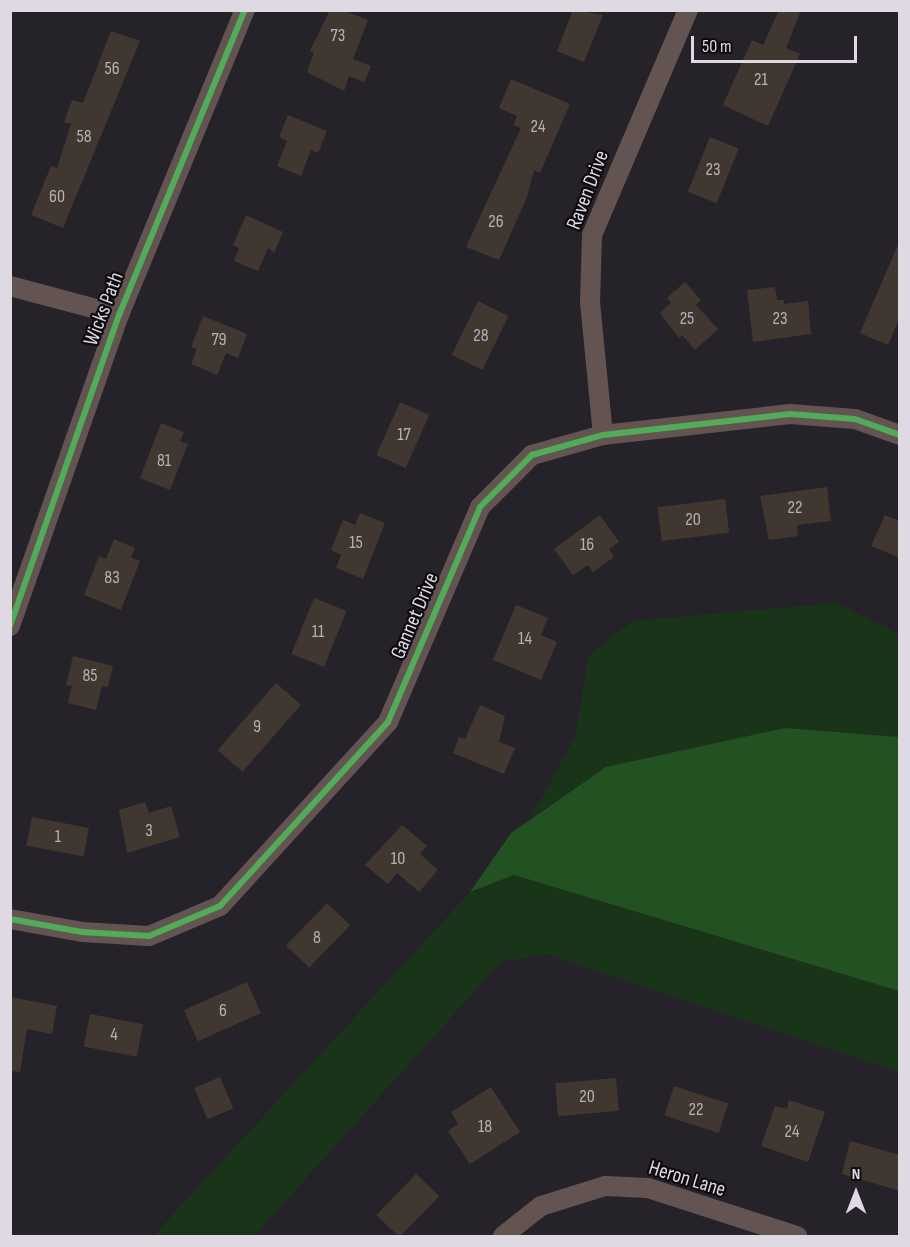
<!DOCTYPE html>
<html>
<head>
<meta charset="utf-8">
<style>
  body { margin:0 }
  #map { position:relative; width:910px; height:1247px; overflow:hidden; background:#262229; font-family:"Sofia Sans Condensed",sans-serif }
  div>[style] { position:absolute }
  .green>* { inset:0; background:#193419 }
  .forest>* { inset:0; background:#235222 }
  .building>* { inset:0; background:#403830; transform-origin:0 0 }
  .minor>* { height:20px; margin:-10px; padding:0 10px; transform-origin:10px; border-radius:10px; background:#635451 }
  .cycleway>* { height:6px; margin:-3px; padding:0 3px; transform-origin:3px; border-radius:3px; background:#51ab58 }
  span { translate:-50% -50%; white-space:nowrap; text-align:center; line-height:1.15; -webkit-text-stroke:4.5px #0e0b10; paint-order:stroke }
  .number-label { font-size:18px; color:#b6b1b6 }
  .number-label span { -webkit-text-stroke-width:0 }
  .street-label { font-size:21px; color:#ded9e2 }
  .frame { position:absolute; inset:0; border:12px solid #ded9e2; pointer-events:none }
  .north { position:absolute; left:826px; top:1163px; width:60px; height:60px; -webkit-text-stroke:4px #0e0b10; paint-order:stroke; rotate:0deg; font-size:16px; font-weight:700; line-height:24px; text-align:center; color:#ded9e2 }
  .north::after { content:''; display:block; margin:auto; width:21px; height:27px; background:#ded9e2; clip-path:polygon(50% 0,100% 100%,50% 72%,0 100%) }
  .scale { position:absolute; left:691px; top:36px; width:166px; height:27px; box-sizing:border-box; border:3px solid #ded9e2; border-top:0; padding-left:8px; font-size:18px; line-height:21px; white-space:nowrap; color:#ded9e2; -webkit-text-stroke:4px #0e0b10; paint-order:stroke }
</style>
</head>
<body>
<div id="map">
  <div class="green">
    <div style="clip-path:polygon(836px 603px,899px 634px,899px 737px,785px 728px,606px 767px,530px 819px,576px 735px,588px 656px,632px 621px)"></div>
    <div style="clip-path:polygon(514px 875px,899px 991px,899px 1072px,546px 954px,501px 962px,254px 1236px,153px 1236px,470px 892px)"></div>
  </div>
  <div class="forest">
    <div style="clip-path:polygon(785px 728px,899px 737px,899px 991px,514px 875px,470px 892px,511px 833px,606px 767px)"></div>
  </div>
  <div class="building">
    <div style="clip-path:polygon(330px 10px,342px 10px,368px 20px,353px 59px,371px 66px,364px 82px,349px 76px,344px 91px,307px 72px,314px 53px,310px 51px)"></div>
    <div style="clip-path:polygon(573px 10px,603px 15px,584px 62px,557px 51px)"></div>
    <div style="clip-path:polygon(779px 10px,801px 10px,786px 48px,800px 54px,768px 126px,723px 105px,752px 40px,763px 45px)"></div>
    <div style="clip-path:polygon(111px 31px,140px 41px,63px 228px,31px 215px,51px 166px,57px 168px,71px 124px,64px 122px,72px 100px,83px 103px)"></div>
    <div style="clip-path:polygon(511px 79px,570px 104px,540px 173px,534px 170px,527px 197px,499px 260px,466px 247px,521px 128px,513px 125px,517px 116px,499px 108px)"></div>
    <div style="clip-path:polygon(288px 115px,327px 131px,318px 153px,311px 150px,301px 176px,277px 166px,287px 141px,279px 137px)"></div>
    <div style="left:710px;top:137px;width:31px;height:59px;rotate:22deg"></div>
    <div style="clip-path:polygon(246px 215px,283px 232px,274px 253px,268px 248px,258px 271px,234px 261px,239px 248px,233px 245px)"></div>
    <div style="clip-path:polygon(900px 240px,900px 317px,888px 345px,860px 333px)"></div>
    <div style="clip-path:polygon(685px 282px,701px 300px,696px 305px,718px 329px,695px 350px,682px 335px,679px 338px,660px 313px,671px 303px,667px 298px)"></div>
    <div style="clip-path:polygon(775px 287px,777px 300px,784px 300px,784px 304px,808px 301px,811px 334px,753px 342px,747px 290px)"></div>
    <div style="left:478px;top:301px;width:34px;height:60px;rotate:26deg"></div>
    <div style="clip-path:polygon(203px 316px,247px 334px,238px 358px,226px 353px,217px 375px,191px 364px,197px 349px,191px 347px)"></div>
    <div style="left:400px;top:402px;width:32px;height:58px;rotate:24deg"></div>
    <div style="clip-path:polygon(161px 423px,184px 432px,180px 441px,188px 444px,170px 490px,140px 478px)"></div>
    <div style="clip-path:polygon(827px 487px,831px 521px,797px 525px,798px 536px,769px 540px,760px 496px)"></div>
    <div style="left:725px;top:499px;width:34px;height:68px;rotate:83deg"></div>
    <div style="clip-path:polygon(360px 513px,385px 523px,363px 579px,336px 568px,341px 555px,331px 550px,343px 520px,355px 525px)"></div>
    <div style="clip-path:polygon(600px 515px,619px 542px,609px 549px,614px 557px,593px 572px,588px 565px,573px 575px,554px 549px)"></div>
    <div style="clip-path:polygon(885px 515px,900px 521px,900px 558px,871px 546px)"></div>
    <div style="clip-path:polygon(114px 539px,135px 548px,131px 557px,140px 561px,121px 610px,84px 595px,99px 556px,106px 559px)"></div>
    <div style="left:314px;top:598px;width:35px;height:60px;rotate:22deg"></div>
    <div style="clip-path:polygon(516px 605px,548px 618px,541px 635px,557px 642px,541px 680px,493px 660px)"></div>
    <div style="clip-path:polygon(73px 656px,113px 666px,108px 687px,102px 686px,96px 710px,68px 703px,72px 686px,66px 685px)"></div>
    <div style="left:276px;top:683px;width:33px;height:89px;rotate:41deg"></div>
    <div style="clip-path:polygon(480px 705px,505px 716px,499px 742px,515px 748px,504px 774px,453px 753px,459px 737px,465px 739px)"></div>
    <div style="clip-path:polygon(145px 802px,149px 813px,171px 806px,180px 837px,127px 853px,119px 810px)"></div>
    <div style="left:32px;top:817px;width:58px;height:29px;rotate:11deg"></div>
    <div style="clip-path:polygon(402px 825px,427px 846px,420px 854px,438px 870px,419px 892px,397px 873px,388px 884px,365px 865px)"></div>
    <div style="left:327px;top:903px;width:32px;height:59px;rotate:44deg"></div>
    <div style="left:247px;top:982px;width:34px;height:69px;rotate:66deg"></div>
    <div style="clip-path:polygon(10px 997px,57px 1006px,52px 1034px,27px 1029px,20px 1072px,10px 1071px)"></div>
    <div style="left:90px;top:1014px;width:54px;height:33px;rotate:11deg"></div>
    <div style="left:220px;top:1077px;width:34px;height:28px;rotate:67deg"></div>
    <div style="left:616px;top:1078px;width:33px;height:61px;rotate:85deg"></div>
    <div style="left:674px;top:1086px;width:57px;height:31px;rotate:18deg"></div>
    <div style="clip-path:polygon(491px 1087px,520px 1132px,470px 1164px,448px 1131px,458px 1124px,451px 1112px)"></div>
    <div style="clip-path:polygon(789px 1100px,825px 1112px,808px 1162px,761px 1146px,775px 1106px,787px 1109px)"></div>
    <div style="clip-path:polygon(850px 1141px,900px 1155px,900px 1191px,842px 1174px)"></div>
    <div style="left:416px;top:1174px;width:32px;height:57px;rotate:44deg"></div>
  </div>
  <div class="minor">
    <div style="left:10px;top:286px;width:113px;rotate:14.9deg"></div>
    <div style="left:603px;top:435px;width:133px;rotate:-95.6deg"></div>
    <div style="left:590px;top:303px;width:68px;rotate:-88.3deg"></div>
    <div style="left:592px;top:235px;width:245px;rotate:-66.9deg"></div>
    <div style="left:10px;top:626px;width:330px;rotate:-70.7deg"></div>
    <div style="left:119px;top:315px;width:330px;rotate:-67.6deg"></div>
    <div style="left:10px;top:919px;width:73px;rotate:10.2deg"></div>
    <div style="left:82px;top:932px;width:67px;rotate:3.4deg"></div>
    <div style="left:149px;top:936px;width:77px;rotate:-22.9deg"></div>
    <div style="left:220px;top:906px;width:249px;rotate:-47.6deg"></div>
    <div style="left:388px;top:722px;width:234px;rotate:-66.8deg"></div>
    <div style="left:480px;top:507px;width:74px;rotate:-45deg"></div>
    <div style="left:532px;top:455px;width:74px;rotate:-15.7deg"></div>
    <div style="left:603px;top:435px;width:188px;rotate:-6.4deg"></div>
    <div style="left:790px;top:414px;width:65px;rotate:4.4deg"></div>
    <div style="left:855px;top:419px;width:48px;rotate:19.6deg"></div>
    <div style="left:503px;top:1236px;width:48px;rotate:-38.3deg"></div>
    <div style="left:541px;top:1206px;width:67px;rotate:-17.4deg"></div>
    <div style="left:605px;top:1186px;width:43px;rotate:2.7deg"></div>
    <div style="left:648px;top:1188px;width:157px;rotate:17.9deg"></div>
  </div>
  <div class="cycleway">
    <div style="left:10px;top:626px;width:330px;rotate:-70.7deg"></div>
    <div style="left:119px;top:315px;width:330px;rotate:-67.6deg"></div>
    <div style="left:10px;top:919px;width:73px;rotate:10.2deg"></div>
    <div style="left:82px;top:932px;width:67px;rotate:3.4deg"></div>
    <div style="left:149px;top:936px;width:77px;rotate:-22.9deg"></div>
    <div style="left:220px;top:906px;width:249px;rotate:-47.6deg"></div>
    <div style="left:388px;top:722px;width:234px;rotate:-66.8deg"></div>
    <div style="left:480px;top:507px;width:74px;rotate:-45deg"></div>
    <div style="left:532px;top:455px;width:74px;rotate:-15.7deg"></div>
    <div style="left:603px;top:435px;width:188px;rotate:-6.4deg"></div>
    <div style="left:790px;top:414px;width:65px;rotate:4.4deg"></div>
    <div style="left:855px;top:419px;width:48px;rotate:19.6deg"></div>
  </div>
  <div class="number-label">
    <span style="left:338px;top:36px">73</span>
    <span style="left:112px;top:69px">56</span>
    <span style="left:761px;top:80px">21</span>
    <span style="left:538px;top:127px">24</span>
    <span style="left:84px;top:137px">58</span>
    <span style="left:713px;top:170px">23</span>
    <span style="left:57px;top:197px">60</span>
    <span style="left:496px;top:222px">26</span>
    <span style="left:687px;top:319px">25</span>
    <span style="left:780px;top:319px">23</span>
    <span style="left:481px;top:336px">28</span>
    <span style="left:219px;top:340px">79</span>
    <span style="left:404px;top:435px">17</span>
    <span style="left:164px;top:461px">81</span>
    <span style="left:795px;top:508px">22</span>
    <span style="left:693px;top:520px">20</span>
    <span style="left:356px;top:543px">15</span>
    <span style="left:587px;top:545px">16</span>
    <span style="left:112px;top:578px">83</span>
    <span style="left:318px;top:632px">11</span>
    <span style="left:525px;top:639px">14</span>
    <span style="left:90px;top:676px">85</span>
    <span style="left:257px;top:727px">9</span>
    <span style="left:149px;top:831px">3</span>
    <span style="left:58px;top:837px">1</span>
    <span style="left:398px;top:859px">10</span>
    <span style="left:317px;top:938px">8</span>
    <span style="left:223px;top:1011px">6</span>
    <span style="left:114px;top:1035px">4</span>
    <span style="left:587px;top:1097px">20</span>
    <span style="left:696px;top:1110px">22</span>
    <span style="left:485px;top:1127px">18</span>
    <span style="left:792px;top:1132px">24</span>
  </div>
  <div class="street-label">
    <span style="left:588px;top:190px;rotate:-69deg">Raven Drive</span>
    <span style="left:104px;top:309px;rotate:-69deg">Wicks Path</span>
    <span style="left:415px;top:616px;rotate:-67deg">Gannet Drive</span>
    <span style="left:687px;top:1179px;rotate:17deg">Heron Lane</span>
  </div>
  <div class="frame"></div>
  <div class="north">N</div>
  <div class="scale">50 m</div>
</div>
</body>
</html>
